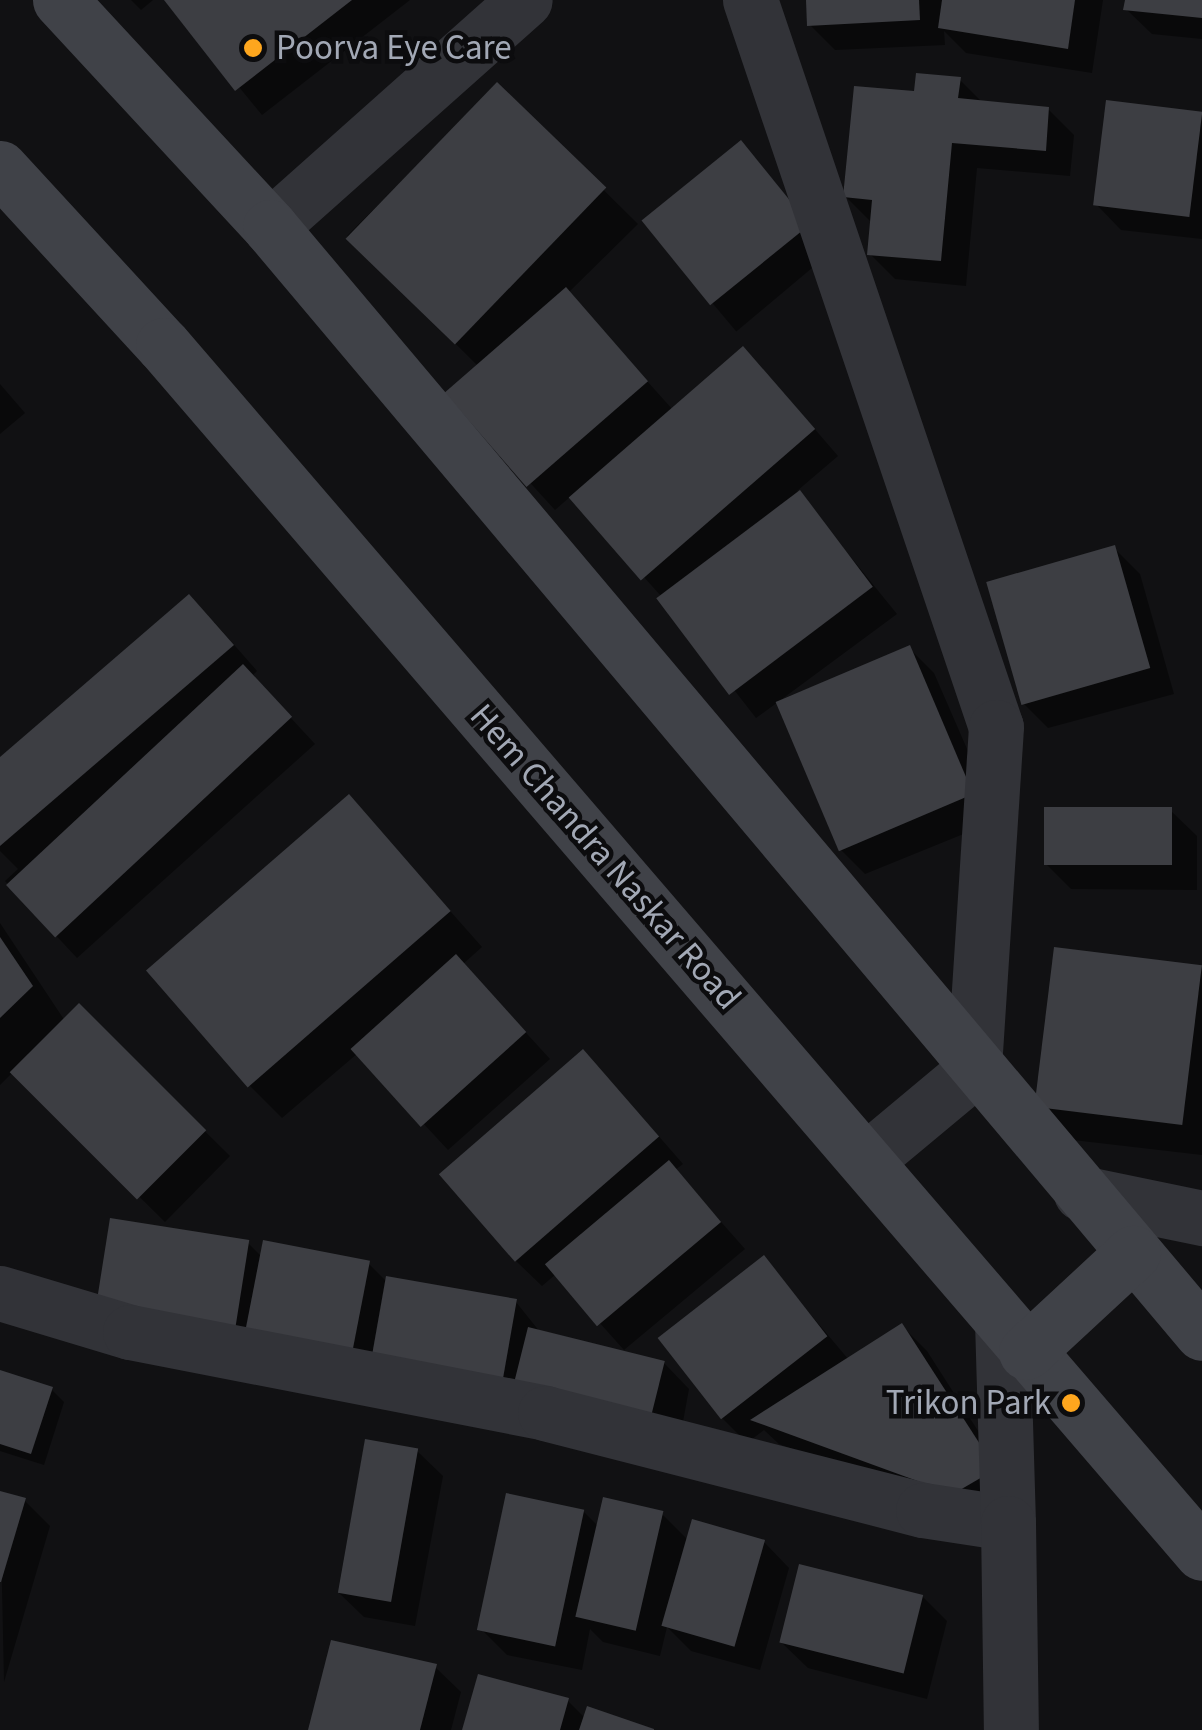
<!DOCTYPE html>
<html>
<head>
<meta charset="utf-8">
<style>
  body { margin:0 }
  #map { position:relative; width:1202px; height:1730px; overflow:hidden; background:#111113; font-family:"Source Sans 3",sans-serif }
  div>[style] { position:absolute }
  .shadow>* { inset:0; background:#0007; transform-origin:0 0 }
  .building>* { inset:0; background:#3d3e43; transform-origin:0 0 }
  .minor>* { height:55px; margin:-27.5px; padding:0 27.5px; transform-origin:27.5px; border-radius:27.5px; background:#323338 }
  .tertiary>* { height:55px; margin:-27.5px; padding:0 27.5px; transform-origin:27.5px; border-radius:27.5px; background:#323338 }
  .secondary>* { height:55px; margin:-27.5px; padding:0 27.5px; transform-origin:27.5px; border-radius:27.5px; background:#404248 }
  .dots>* { width:28px; height:28px; translate:-50% -50%; box-sizing:border-box; border:5px solid #0c0c0e; border-radius:50% }
  span { translate:-50% -50%; white-space:nowrap; text-align:center; line-height:1.15; -webkit-text-stroke:9px #0c0c0e; paint-order:stroke }
  .poi-label { font-size:35px; color:#a2a8b5 }
  .left { translate:0 -50%; text-align:left }
  .right { translate:-100% -50%; text-align:right }
  .street-label { font-size:35px; color:#a2a8b5 }
</style>
</head>
<body>
<div id="map">
  <div class="shadow">
    <div style="clip-path:polygon(131px 0,153px 0,141px 10px)"></div>
    <div style="clip-path:polygon(168px 0,410px 0,262px 115px)"></div>
    <div style="clip-path:polygon(809px 0,1103px 0,1092px 73px,966px 53px,944px 31px,945px 45px,835px 50px,810px 25px)"></div>
    <div style="clip-path:polygon(1127px 0,1202px 0,1202px 39px,1152px 34px,1126px 9px)"></div>
    <div style="clip-path:polygon(959px 79px,983px 103px,1048px 109px,1074px 135px,1070px 176px,977px 168px,966px 286px,895px 279px,870px 254px,871px 222px,845px 196px,917px 94px)"></div>
    <div style="clip-path:polygon(497px 85px,638px 224px,568px 293px,673px 410px,768px 375px,838px 456px,797px 491px,897px 614px,782px 699px,909px 648px,934px 673px,998px 820px,865px 874px,840px 849px,778px 702px,756px 718px,661px 596px,571px 496px,555px 510px,449px 394px,479px 367px,347px 236px)"></div>
    <div style="clip-path:polygon(1202px 114px,1202px 239px,1121px 230px,1096px 204px)"></div>
    <div style="left:740px;top:143px;width:142px;height:124px;rotate:50deg"></div>
    <div style="clip-path:polygon(0 384px,25px 413px,0 434px)"></div>
    <div style="clip-path:polygon(1114px 548px,1140px 574px,1174px 694px,1048px 728px,1022px 702px)"></div>
    <div style="clip-path:polygon(214px 622px,257px 671px,252px 676px,315px 744px,77px 958px,5px 881px,18px 869px,0 851px,0 761px)"></div>
    <div style="clip-path:polygon(349px 797px,482px 947px,463px 964px,550px 1059px,448px 1150px,358px 1053px,282px 1118px,248px 1084px)"></div>
    <div style="clip-path:polygon(1171px 811px,1197px 836px,1197px 890px,1071px 889px,1046px 864px)"></div>
    <div style="clip-path:polygon(0 923px,65px 1021px,79px 1007px,230px 1156px,165px 1222px,13px 1072px,0 1085px)"></div>
    <div style="clip-path:polygon(1202px 967px,1202px 1155px,1073px 1140px,1039px 1106px)"></div>
    <div style="clip-path:polygon(608px 1078px,683px 1164px,675px 1170px,745px 1249px,624px 1350px,556px 1274px,542px 1286px,516px 1261px)"></div>
    <div style="clip-path:polygon(248px 1243px,262px 1257px,369px 1264px,387px 1282px,516px 1302px,540px 1332px,664px 1363px,689px 1389px,678px 1449px,128px 1330px)"></div>
    <div style="clip-path:polygon(763px 1258px,849px 1360px,902px 1326px,927px 1351px,1019px 1495px,980px 1518px,779px 1444px,764px 1430px,747px 1443px,722px 1418px)"></div>
    <div style="clip-path:polygon(0 1373px,51px 1389px,64px 1402px,44px 1465px,0 1451px)"></div>
    <div style="clip-path:polygon(417px 1451px,443px 1476px,415px 1626px,364px 1617px,338px 1592px)"></div>
    <div style="clip-path:polygon(0 1493px,24px 1500px,50px 1526px,4px 1682px)"></div>
    <div style="clip-path:polygon(583px 1511px,599px 1527px,662px 1514px,689px 1541px,764px 1542px,789px 1568px,760px 1670px,691px 1651px,667px 1627px,660px 1656px,603px 1642px,590px 1629px,582px 1670px,507px 1655px,482px 1630px)"></div>
    <div style="clip-path:polygon(922px 1596px,947px 1621px,927px 1699px,808px 1668px,782px 1643px)"></div>
    <div style="clip-path:polygon(435px 1667px,461px 1692px,451px 1730px,311px 1730px)"></div>
    <div style="clip-path:polygon(568px 1701px,586px 1719px,649px 1730px,465px 1730px)"></div>
  </div>
  <div class="building">
    <div style="clip-path:polygon(164px 0,352px 0,235px 91px)"></div>
    <div style="clip-path:polygon(806px 0,919px 0,920px 20px,807px 26px)"></div>
    <div style="clip-path:polygon(942px 0,1075px 0,1068px 49px,938px 28px)"></div>
    <div style="clip-path:polygon(1125px 0,1202px 0,1202px 18px,1123px 10px)"></div>
    <div style="clip-path:polygon(916px 73px,961px 77px,958px 98px,1049px 107px,1046px 151px,952px 143px,941px 261px,867px 255px,872px 200px,843px 197px,854px 86px,914px 91px)"></div>
    <div style="left:497px;top:82px;width:152px;height:218px;rotate:44deg"></div>
    <div style="left:1106px;top:100px;width:97px;height:106px;rotate:7deg"></div>
    <div style="left:741px;top:140px;width:109px;height:128px;rotate:51deg"></div>
    <div style="left:566px;top:287px;width:125px;height:161px;rotate:49deg"></div>
    <div style="left:743px;top:346px;width:110px;height:231px;rotate:49deg"></div>
    <div style="left:800px;top:490px;width:121px;height:180px;rotate:53deg"></div>
    <div style="left:1115px;top:545px;width:128px;height:134px;rotate:74deg"></div>
    <div style="clip-path:polygon(189px 594px,234px 645px,0 846px,0 757px)"></div>
    <div style="left:910px;top:645px;width:162px;height:146px;rotate:67deg"></div>
    <div style="left:243px;top:664px;width:72px;height:324px;rotate:47deg"></div>
    <div style="left:349px;top:794px;width:155px;height:269px;rotate:49deg"></div>
    <div style="left:1044px;top:807px;width:128px;height:58px"></div>
    <div style="clip-path:polygon(0 937px,33px 986px,0 1018px)"></div>
    <div style="left:1054px;top:947px;width:149px;height:161px;rotate:7deg"></div>
    <div style="left:456px;top:954px;width:105px;height:142px;rotate:48deg"></div>
    <div style="left:79px;top:1003px;width:180px;height:98px;rotate:45deg"></div>
    <div style="left:583px;top:1049px;width:116px;height:191px;rotate:49deg"></div>
    <div style="left:669px;top:1160px;width:81px;height:162px;rotate:50deg"></div>
    <div style="left:110px;top:1218px;width:141px;height:89px;rotate:9deg"></div>
    <div style="left:263px;top:1240px;width:109px;height:104px;rotate:11deg"></div>
    <div style="left:764px;top:1255px;width:103px;height:135px;rotate:52deg"></div>
    <div style="left:386px;top:1276px;width:133px;height:91px;rotate:10deg"></div>
    <div style="clip-path:polygon(902px 1323px,996px 1469px,953px 1494px,750px 1420px)"></div>
    <div style="left:528px;top:1327px;width:141px;height:66px;rotate:14deg"></div>
    <div style="clip-path:polygon(0 1370px,53px 1387px,31px 1454px,0 1444px)"></div>
    <div style="left:365px;top:1439px;width:54px;height:156px;rotate:10deg"></div>
    <div style="clip-path:polygon(0 1491px,26px 1498px,1px 1582px,0 1582px)"></div>
    <div style="left:506px;top:1493px;width:80px;height:140px;rotate:12deg"></div>
    <div style="left:603px;top:1497px;width:62px;height:123px;rotate:13deg"></div>
    <div style="left:692px;top:1519px;width:76px;height:111px;rotate:16deg"></div>
    <div style="left:799px;top:1564px;width:128px;height:81px;rotate:14deg"></div>
    <div style="clip-path:polygon(331px 1640px,437px 1664px,420px 1730px,308px 1730px)"></div>
    <div style="clip-path:polygon(478px 1674px,569px 1698px,560px 1730px,462px 1730px)"></div>
    <div style="clip-path:polygon(587px 1706px,654px 1729px,654px 1730px,579px 1730px)"></div>
  </div>
  <div class="minor">
    <div style="left:270px;top:227px;width:341px;rotate:-41.7deg"></div>
    <div style="left:1081px;top:1193px;width:124px;rotate:11.7deg"></div>
    <div style="left:0;top:1293px;width:136px;rotate:16.7deg"></div>
    <div style="left:130px;top:1332px;width:423px;rotate:11deg"></div>
    <div style="left:545px;top:1413px;width:390px;rotate:14.4deg"></div>
    <div style="left:923px;top:1510px;width:86px;rotate:8.7deg"></div>
    <div style="left:1008px;top:1523px;width:200px;rotate:-91.7deg"></div>
    <div style="left:1008px;top:1523px;width:207px;rotate:89.2deg"></div>
  </div>
  <div class="tertiary">
    <div style="left:750px;top:0;width:767px;rotate:71.31deg"></div>
    <div style="left:996px;top:727px;width:344px;rotate:93.7deg"></div>
    <div style="left:974px;top:1070px;width:141px;rotate:140.2deg"></div>
  </div>
  <div class="secondary">
    <div style="left:60px;top:0;width:309px;rotate:47.2deg"></div>
    <div style="left:270px;top:227px;width:1446px;rotate:49.88deg"></div>
    <div style="left:0;top:168px;width:241px;rotate:47.4deg"></div>
    <div style="left:163px;top:345px;width:1593px;rotate:49.3deg"></div>
    <div style="left:1026px;top:1352px;width:146px;rotate:-42.8deg"></div>
  </div>
  <div class="dots">
    <div style="left:253px;top:48px;background:#fea61e"></div>
    <div style="left:1071px;top:1403px;background:#fea61e"></div>
  </div>
  <div class="poi-label">
    <span class="left" style="left:276px;top:48px">Poorva Eye Care</span>
    <span class="right" style="left:1051px;top:1403px">Trikon Park</span>
  </div>
  <div class="street-label">
    <span style="left:605px;top:857px;rotate:49deg">Hem Chandra Naskar Road</span>
  </div>
</div>
</body>
</html>
